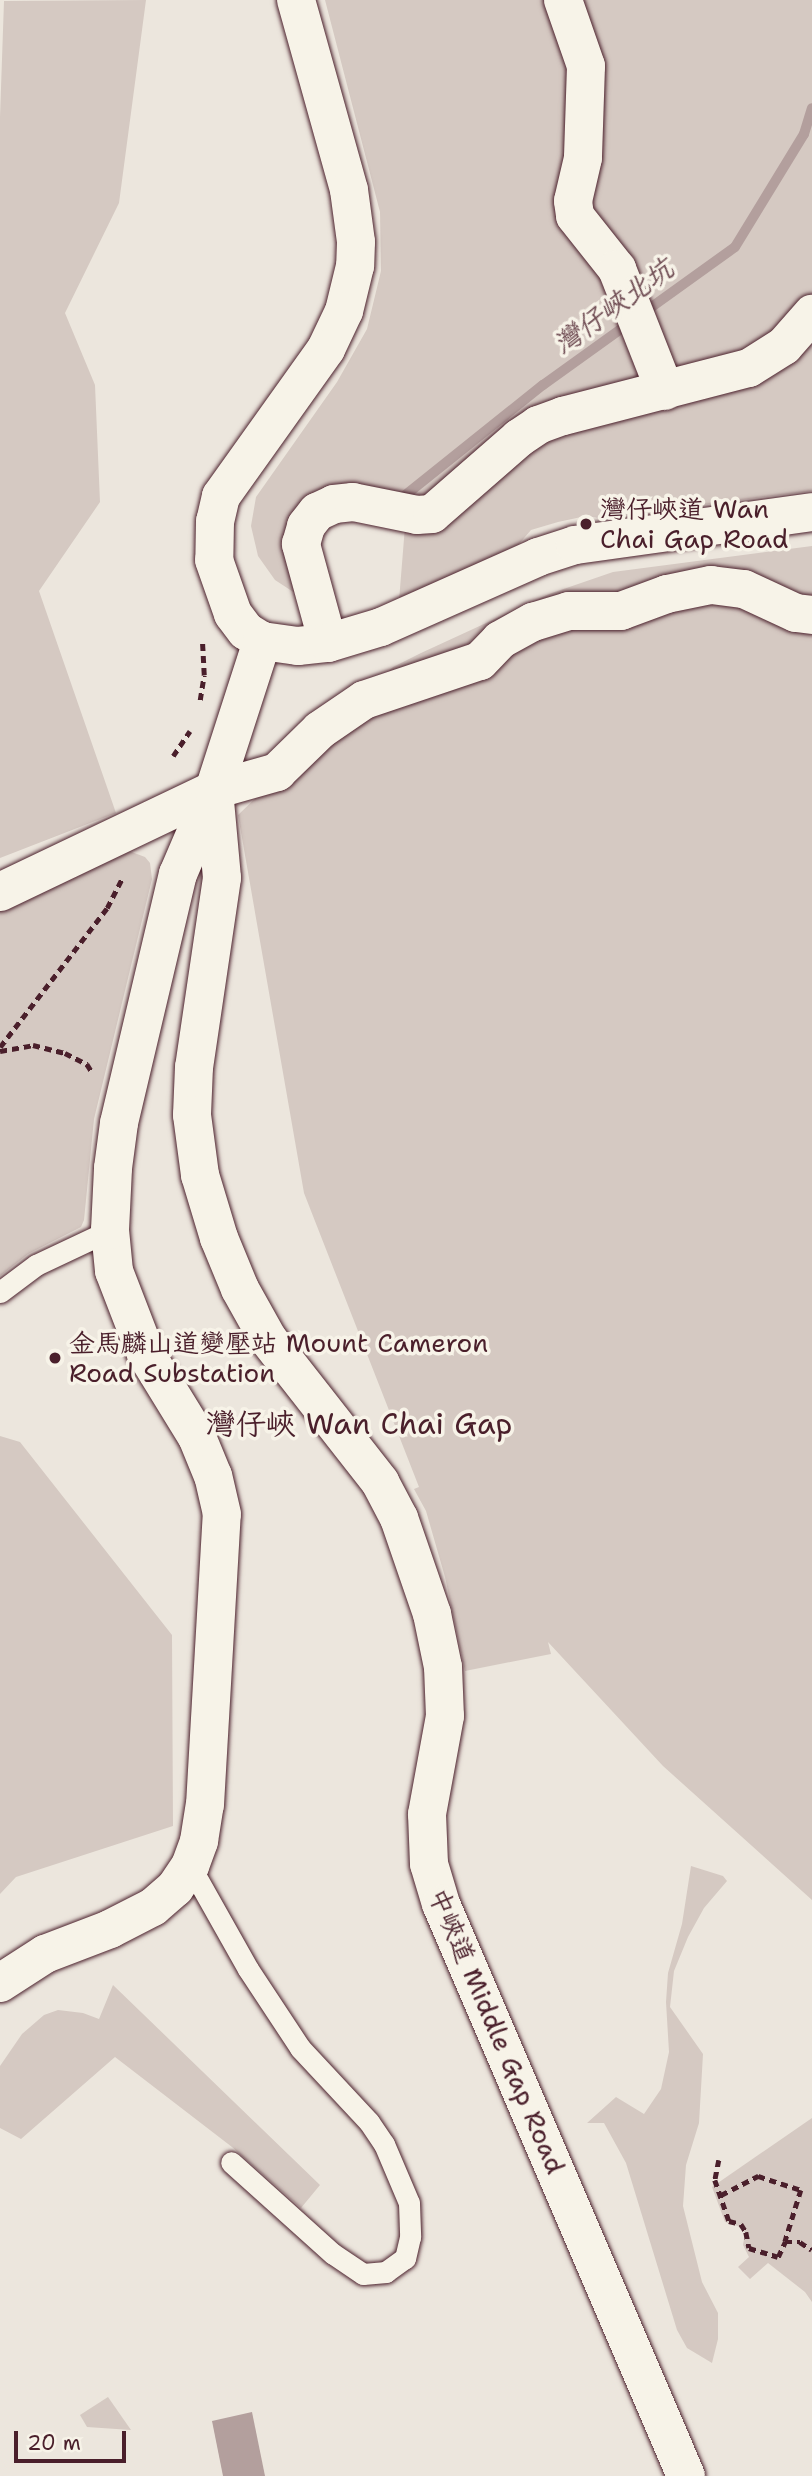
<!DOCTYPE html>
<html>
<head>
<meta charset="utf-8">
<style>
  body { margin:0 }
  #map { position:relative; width:812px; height:2476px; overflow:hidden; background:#ece6dd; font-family:"Shantell Sans","LXGW WenKai TC",sans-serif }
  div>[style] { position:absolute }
  .green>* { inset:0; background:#d5c9c2 }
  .water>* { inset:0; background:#b39f9d }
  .stream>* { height:10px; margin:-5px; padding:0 5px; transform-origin:5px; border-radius:5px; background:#b39f9d }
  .path>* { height:4.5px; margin-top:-2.25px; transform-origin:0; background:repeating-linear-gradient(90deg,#4a1f2b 0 7px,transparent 0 12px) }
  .roads { filter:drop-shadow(0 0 2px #4a1f2b) drop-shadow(0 0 2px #4a1f2b) }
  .lane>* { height:21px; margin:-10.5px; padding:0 10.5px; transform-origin:10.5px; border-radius:10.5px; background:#f7f3e8 }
  .street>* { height:38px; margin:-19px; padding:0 19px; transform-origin:19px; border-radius:19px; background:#f7f3e8 }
  .secondary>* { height:38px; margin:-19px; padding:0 19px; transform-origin:19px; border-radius:19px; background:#f7f3e8 }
  .dots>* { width:19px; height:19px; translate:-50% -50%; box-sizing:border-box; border:4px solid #f7f3e8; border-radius:50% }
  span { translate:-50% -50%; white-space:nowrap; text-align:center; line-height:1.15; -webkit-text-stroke:7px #f7f3e8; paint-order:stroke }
  .poi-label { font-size:26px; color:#4a1f2b }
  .left { translate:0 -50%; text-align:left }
  .street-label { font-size:26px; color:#4a1f2b }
  .water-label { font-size:28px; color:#6f4c53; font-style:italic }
  .quarter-label { font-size:30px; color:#4a1f2b }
  .scale { position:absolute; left:14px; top:2431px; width:112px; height:32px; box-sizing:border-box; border:4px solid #4a1f2b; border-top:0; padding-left:9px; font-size:21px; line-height:24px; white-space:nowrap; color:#4a1f2b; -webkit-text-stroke:5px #f7f3e8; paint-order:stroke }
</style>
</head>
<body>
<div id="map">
  <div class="green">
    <div style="clip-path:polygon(146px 0,119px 203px,65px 313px,95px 385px,100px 502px,39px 591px,116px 813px,0 858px,0 117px,4px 1px)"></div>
    <div style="clip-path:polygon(325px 0,812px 0,812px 491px,599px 518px,586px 516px,558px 522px,531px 530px,518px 545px,399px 601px,408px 489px,403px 494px,332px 489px,301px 597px,275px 580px,258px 556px,251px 526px,256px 497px,337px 382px,367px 329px,381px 271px,380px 212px)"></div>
    <div style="clip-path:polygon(812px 546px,812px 1900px,663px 1766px,548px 1642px,551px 1654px,465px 1671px,445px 1577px,426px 1511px,414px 1489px,419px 1487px,304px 1193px,238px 815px,393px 667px,421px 653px,549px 594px,613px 572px)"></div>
    <div style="clip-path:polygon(129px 851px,145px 857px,150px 863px,152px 879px,94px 1119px,84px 1220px,81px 1227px,28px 1254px,0 1276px,0 907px)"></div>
    <div style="clip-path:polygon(0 1436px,20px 1442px,172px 1635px,173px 1826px,16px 1877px,0 1894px)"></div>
    <div style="clip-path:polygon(691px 1866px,723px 1876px,727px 1881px,704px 1908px,688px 1937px,674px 1971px,670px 2007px,703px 2054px,699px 2123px,686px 2165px,683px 2206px,702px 2282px,718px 2313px,718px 2339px,712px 2363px,687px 2348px,677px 2330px,626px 2163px,604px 2123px,587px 2123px,616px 2097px,644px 2114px,661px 2089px,669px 2052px,666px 2002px,668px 1973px,682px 1924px)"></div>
    <div style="clip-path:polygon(113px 1985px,320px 2185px,301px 2208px,232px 2147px,115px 2057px,21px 2139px,0 2128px,0 2066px,22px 2034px,44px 2015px,58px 2010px,83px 2013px,99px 2019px)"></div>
    <div style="clip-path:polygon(812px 2118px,812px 2302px,805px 2292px,768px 2263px,750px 2279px,738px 2267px,749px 2257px,743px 2245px,745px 2233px,738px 2226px,725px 2222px,712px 2187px)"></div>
    <div style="clip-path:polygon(108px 2397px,131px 2430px,87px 2427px,80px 2415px)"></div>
  </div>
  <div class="water">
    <div style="clip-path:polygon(252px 2412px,265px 2476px,223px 2476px,212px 2421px)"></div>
  </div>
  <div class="stream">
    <div style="left:398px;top:501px;width:186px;rotate:-38.7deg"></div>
    <div style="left:543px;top:385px;width:236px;rotate:-35.7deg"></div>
    <div style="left:735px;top:247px;width:132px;rotate:-58.6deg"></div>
    <div style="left:804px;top:134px;width:27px;rotate:-73deg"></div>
  </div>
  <div class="path">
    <div style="left:200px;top:700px;width:25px;rotate:-81deg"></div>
    <div style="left:204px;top:675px;width:36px;rotate:-93deg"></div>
    <div style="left:173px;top:756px;width:30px;rotate:-56deg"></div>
    <div style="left:0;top:1047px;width:175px;rotate:-52.4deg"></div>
    <div style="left:107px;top:908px;width:34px;rotate:-63deg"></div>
    <div style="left:0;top:1051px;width:34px;rotate:-10deg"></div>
    <div style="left:33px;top:1045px;width:33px;rotate:14deg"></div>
    <div style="left:65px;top:1053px;width:25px;rotate:27deg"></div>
    <div style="left:87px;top:1064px;width:9px;rotate:58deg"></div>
    <div style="left:719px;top:2160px;width:20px;rotate:101deg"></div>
    <div style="left:715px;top:2180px;width:43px;rotate:71.1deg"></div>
    <div style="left:729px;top:2221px;width:12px;rotate:14deg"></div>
    <div style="left:741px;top:2224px;width:9px;rotate:58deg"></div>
    <div style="left:746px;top:2232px;width:16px;rotate:79deg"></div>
    <div style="left:749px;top:2248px;width:30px;rotate:17deg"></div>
    <div style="left:778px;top:2257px;width:17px;rotate:-65deg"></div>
    <div style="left:785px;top:2242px;width:15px"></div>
    <div style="left:800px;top:2242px;width:14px;rotate:34deg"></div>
    <div style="left:721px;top:2195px;width:42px;rotate:-27.2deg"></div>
    <div style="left:758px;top:2176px;width:45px;rotate:18deg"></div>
    <div style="left:801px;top:2190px;width:54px;rotate:107.1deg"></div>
  </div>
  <div class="roads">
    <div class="lane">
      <div style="left:0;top:1292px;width:45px;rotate:-36.9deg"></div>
      <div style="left:36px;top:1265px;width:82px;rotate:-25.3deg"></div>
      <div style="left:190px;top:1866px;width:118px;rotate:60.6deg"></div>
      <div style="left:248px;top:1969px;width:95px;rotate:56.6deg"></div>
      <div style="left:300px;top:2048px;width:101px;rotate:47deg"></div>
      <div style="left:369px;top:2122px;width:27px;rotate:56deg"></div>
      <div style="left:384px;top:2144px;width:64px;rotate:67deg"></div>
      <div style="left:409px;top:2203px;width:34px;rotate:88deg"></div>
      <div style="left:410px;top:2237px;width:22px;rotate:103deg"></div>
      <div style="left:405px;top:2258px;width:24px;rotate:144deg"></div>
      <div style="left:386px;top:2272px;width:23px;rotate:175deg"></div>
      <div style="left:363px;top:2274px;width:36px;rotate:-146deg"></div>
      <div style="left:333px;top:2254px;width:137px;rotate:-138deg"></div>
    </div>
    <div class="street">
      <div style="left:563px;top:0;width:70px;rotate:70.8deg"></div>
      <div style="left:586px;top:66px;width:92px;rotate:91.9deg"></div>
      <div style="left:583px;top:158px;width:44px;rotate:103.1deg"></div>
      <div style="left:573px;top:201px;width:15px;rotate:82deg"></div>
      <div style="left:575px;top:216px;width:68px;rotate:51.6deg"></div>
      <div style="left:617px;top:269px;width:131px;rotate:68.5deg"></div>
      <div style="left:328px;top:643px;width:103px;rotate:-105.3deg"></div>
      <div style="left:301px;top:544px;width:19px;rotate:-74deg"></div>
      <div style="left:306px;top:526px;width:18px;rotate:-52deg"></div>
      <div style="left:317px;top:512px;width:19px;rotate:-25deg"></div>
      <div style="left:334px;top:504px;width:19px;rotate:-6deg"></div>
      <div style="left:353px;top:502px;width:65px;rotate:11.5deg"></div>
      <div style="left:417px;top:515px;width:15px;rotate:-4deg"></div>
      <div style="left:432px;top:514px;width:116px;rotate:-41.1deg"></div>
      <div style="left:519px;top:438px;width:23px;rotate:-34deg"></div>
      <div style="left:538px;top:425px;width:27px;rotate:-20deg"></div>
      <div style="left:563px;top:416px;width:192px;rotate:-14.5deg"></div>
      <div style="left:749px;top:368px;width:41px;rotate:-32.2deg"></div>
      <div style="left:784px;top:346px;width:43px;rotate:-48.8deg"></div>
      <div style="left:214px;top:790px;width:88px;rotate:84.8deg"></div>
      <div style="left:222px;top:878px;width:191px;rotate:98.4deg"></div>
      <div style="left:194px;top:1067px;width:48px;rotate:92.4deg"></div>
      <div style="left:192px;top:1115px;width:61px;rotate:82.4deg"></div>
      <div style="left:200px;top:1175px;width:66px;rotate:73.2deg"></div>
      <div style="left:219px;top:1238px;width:55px;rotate:67.6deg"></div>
      <div style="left:240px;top:1289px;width:57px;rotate:60.8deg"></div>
      <div style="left:268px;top:1339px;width:182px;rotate:51.9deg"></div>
      <div style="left:380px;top:1482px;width:41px;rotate:62.2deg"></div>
      <div style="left:399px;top:1518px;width:102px;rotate:71deg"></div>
      <div style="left:432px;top:1614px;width:54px;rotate:78.3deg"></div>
      <div style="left:443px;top:1667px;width:49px;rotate:87.7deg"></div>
      <div style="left:445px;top:1716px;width:100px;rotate:100.4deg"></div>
      <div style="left:427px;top:1814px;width:50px;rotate:87.7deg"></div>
      <div style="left:429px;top:1864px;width:42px;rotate:73.3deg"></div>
      <div style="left:441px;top:1904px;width:622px;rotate:66.81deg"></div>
      <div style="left:0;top:892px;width:237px;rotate:-25.5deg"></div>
      <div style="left:214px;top:790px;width:66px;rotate:-15.9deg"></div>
      <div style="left:277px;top:772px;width:60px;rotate:-44.3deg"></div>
      <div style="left:320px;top:730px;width:53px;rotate:-34.3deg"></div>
      <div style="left:364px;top:700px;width:122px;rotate:-18.6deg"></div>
      <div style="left:480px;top:661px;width:29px;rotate:-46deg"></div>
      <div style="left:500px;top:640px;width:38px;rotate:-29deg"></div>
      <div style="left:533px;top:622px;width:38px;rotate:-17deg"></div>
      <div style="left:569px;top:611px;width:52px"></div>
      <div style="left:621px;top:611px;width:49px;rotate:-20.3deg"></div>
      <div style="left:667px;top:594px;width:45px;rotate:-11.6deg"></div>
      <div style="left:711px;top:585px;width:33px;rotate:7deg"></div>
      <div style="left:744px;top:589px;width:57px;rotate:24.8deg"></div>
      <div style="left:796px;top:613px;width:16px;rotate:7deg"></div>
      <div style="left:0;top:1983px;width:54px;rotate:-32.8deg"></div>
      <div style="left:45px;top:1954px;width:70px;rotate:-21deg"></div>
      <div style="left:110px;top:1929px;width:48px;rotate:-27.1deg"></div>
      <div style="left:153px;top:1907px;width:29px;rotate:-41deg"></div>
      <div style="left:175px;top:1888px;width:27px;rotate:-56deg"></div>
      <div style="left:190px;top:1866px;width:27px;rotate:-70deg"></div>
      <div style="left:199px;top:1841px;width:36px;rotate:-81deg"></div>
      <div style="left:205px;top:1805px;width:291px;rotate:-86.7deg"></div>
      <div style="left:222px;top:1514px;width:39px;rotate:-103deg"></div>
      <div style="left:213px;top:1476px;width:42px;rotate:-112.3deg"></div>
      <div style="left:197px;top:1437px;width:97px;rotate:-121.6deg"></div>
      <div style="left:146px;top:1354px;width:89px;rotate:-111.1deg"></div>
      <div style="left:114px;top:1271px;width:41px;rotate:-95.6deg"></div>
      <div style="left:110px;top:1230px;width:62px;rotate:-87.2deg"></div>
      <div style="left:113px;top:1168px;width:45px;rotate:-82.4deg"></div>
      <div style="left:119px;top:1123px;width:256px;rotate:-76.7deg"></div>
      <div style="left:178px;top:874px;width:91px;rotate:-66.8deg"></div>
      <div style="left:214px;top:790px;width:157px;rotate:-72.1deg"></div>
    </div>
    <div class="secondary">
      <div style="left:296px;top:0;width:197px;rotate:74.4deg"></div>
      <div style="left:349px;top:190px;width:52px;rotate:82.3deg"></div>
      <div style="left:356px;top:242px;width:24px;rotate:92deg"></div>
      <div style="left:355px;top:266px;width:46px;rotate:103.7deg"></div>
      <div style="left:344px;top:311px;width:42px;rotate:115.3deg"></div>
      <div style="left:326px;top:349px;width:181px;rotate:125.5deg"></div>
      <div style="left:221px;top:496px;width:26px;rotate:103deg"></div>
      <div style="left:215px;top:521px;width:39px;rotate:91deg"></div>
      <div style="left:214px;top:560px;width:57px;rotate:70.6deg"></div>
      <div style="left:233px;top:614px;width:21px;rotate:53deg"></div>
      <div style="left:246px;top:631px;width:19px;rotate:32deg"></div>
      <div style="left:262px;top:641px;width:36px;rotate:8deg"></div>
      <div style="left:298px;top:646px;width:30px;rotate:-6deg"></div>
      <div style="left:328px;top:643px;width:55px;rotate:-16.8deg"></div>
      <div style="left:381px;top:627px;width:172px;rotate:-24deg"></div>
      <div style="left:538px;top:557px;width:39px;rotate:-18deg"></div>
      <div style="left:575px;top:545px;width:239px;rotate:-7.9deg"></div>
    </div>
  </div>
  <div class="dots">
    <div style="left:586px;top:524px;background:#4a1f2b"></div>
    <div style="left:55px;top:1358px;background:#4a1f2b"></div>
  </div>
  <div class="poi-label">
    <span class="left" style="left:600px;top:524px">灣仔峽道 Wan<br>Chai Gap Road</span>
    <span class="left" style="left:69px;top:1358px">金馬麟山道變壓站 Mount Cameron<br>Road Substation</span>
  </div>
  <div class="street-label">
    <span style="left:497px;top:2031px;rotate:67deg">中峽道 Middle Gap Road</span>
  </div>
  <div class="water-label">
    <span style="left:613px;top:306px;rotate:-36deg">灣仔峽北坑</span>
  </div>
  <div class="quarter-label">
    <span style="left:359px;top:1424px">灣仔峽 Wan Chai Gap</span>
  </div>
  <div class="scale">20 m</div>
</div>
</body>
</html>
